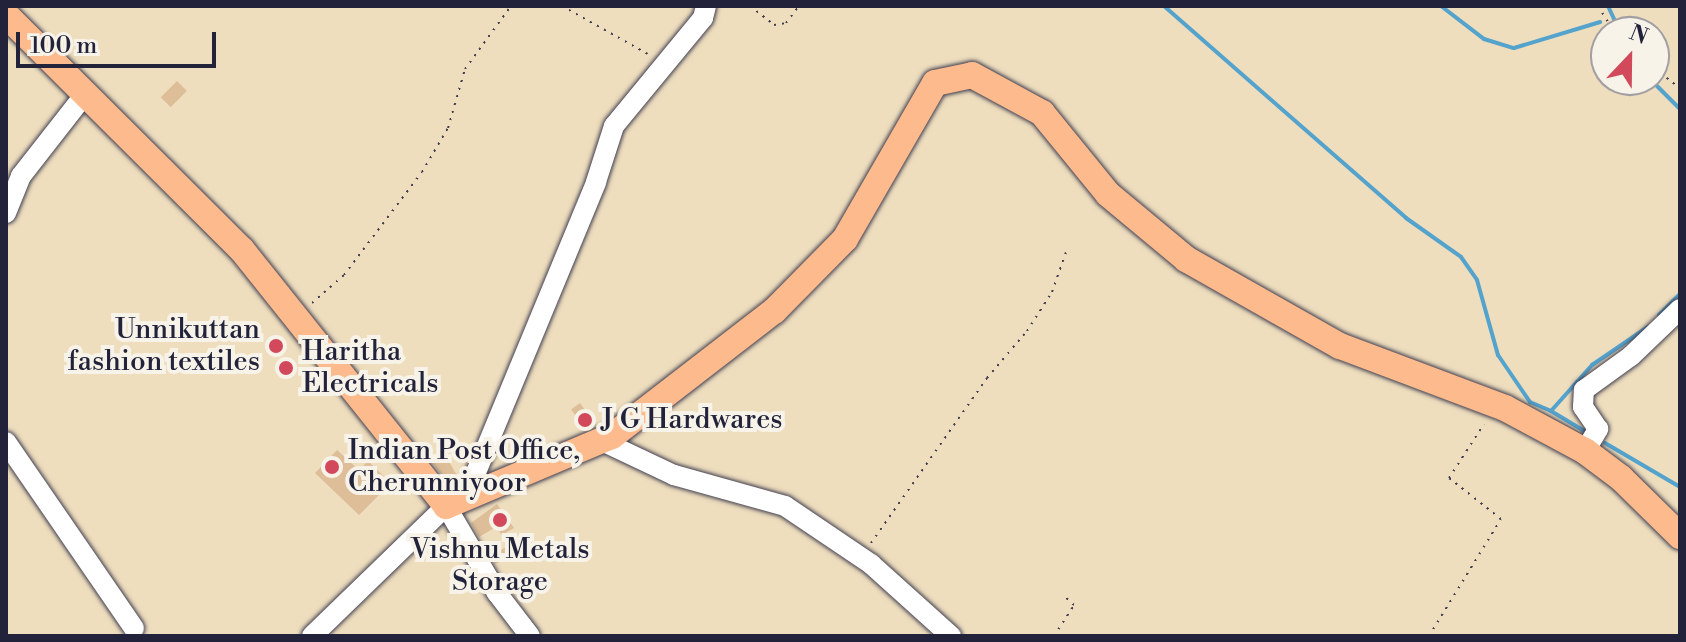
<!DOCTYPE html>
<html>
<head>
<meta charset="utf-8">
<style>
  body { margin:0 }
  #map { position:relative; width:1686px; height:642px; overflow:hidden; background:#eedebe; font-family:"Libre Bodoni",serif }
  div>[style] { position:absolute }
  .stream>* { height:4px; margin:-2px; padding:0 2px; transform-origin:2px; border-radius:2px; background:#54a3cd }
  .building>* { inset:0; background:#debe98; transform-origin:0 0 }
  .path>* { height:2px; margin-top:-1px; transform-origin:0; background:repeating-linear-gradient(90deg,#413e4f 0 2px,transparent 0 8px) }
  .roads { filter:drop-shadow(0 0 2px #413e4f) drop-shadow(0 0 2px #413e4f) }
  .minor>* { height:20px; margin:-10px; padding:0 10px; transform-origin:10px; border-radius:10px; background:#fff }
  .major>* { height:26px; margin:-13px; padding:0 13px; transform-origin:13px; border-radius:13px; background:#fcba8d }
  .dots>* { width:22px; height:22px; translate:-50% -50%; box-sizing:border-box; border:4px solid #f7f3e8; border-radius:50% }
  span { translate:-50% -50%; white-space:nowrap; text-align:center; line-height:1.15; -webkit-text-stroke:8px #f7f3e8; paint-order:stroke }
  .poi-label { font-size:28px; color:#22223b }
  .right { translate:-100% -50%; text-align:right }
  .left { translate:0 -50%; text-align:left }
  .frame { position:absolute; inset:0; border:8px solid #22223b; pointer-events:none }
  .north { position:absolute; left:1590px; top:16px; width:80px; height:80px; box-sizing:border-box; background:#f7f3e8; border:2px solid #a29fa3; border-radius:50%; rotate:22deg; font-size:22px; font-weight:700; line-height:32px; text-align:center; color:#22223b }
  .north::after { content:''; display:block; margin:auto; width:28px; height:36px; background:#d1495b; clip-path:polygon(50% 0,100% 100%,50% 72%,0 100%) }
  .scale { position:absolute; left:16px; top:32px; width:200px; height:36px; box-sizing:border-box; border:4px solid #22223b; border-top:0; padding-left:10px; font-size:24px; line-height:28px; white-space:nowrap; color:#22223b; -webkit-text-stroke:6px #f7f3e8; paint-order:stroke }
</style>
</head>
<body>
<div id="map">
  <div class="stream">
    <div style="left:1164px;top:6px;width:322px;rotate:41.2deg"></div>
    <div style="left:1406px;top:218px;width:67px;rotate:35.3deg"></div>
    <div style="left:1461px;top:257px;width:28px;rotate:55deg"></div>
    <div style="left:1477px;top:280px;width:78px;rotate:74.4deg"></div>
    <div style="left:1498px;top:355px;width:57px;rotate:55.8deg"></div>
    <div style="left:1530px;top:402px;width:23px;rotate:23deg"></div>
    <div style="left:1551px;top:411px;width:62px;rotate:-48.3deg"></div>
    <div style="left:1592px;top:365px;width:68px;rotate:-34.2deg"></div>
    <div style="left:1441px;top:6px;width:54px;rotate:37.5deg"></div>
    <div style="left:1484px;top:39px;width:31px;rotate:17deg"></div>
    <div style="left:1514px;top:48px;width:90px;rotate:-16.8deg"></div>
    <div style="left:1608px;top:6px;width:29px;rotate:65deg"></div>
    <div style="left:1651px;top:80px;width:41px;rotate:45deg"></div>
    <div style="left:1659px;top:315px;width:30px;rotate:-45deg"></div>
    <div style="left:1551px;top:411px;width:39px;rotate:31deg"></div>
    <div style="left:1605px;top:443px;width:87px;rotate:30.4deg"></div>
  </div>
  <div class="building">
    <div style="left:177px;top:81px;width:14px;height:23px;rotate:45deg"></div>
    <div style="left:580px;top:403px;width:27px;height:11px;rotate:54deg"></div>
    <div style="clip-path:polygon(337px 450px,359px 470px,368px 461px,391px 483px,359px 515px,315px 473px)"></div>
    <div style="clip-path:polygon(443px 451px,459px 479px,451px 487px,431px 461px)"></div>
    <div style="clip-path:polygon(497px 504px,514px 528px,502px 535px,496px 527px,479px 537px,471px 523px)"></div>
    <div style="clip-path:polygon(508px 546px,515px 555px,495px 564px,490px 556px)"></div>
  </div>
  <div class="path">
    <div style="left:562px;top:6px;width:98px;rotate:29.2deg"></div>
    <div style="left:750px;top:6px;width:31px;rotate:38deg"></div>
    <div style="left:774px;top:25px;width:12px;rotate:-9deg"></div>
    <div style="left:786px;top:23px;width:21px;rotate:-53deg"></div>
    <div style="left:1598px;top:6px;width:31px;rotate:58deg"></div>
    <div style="left:1654px;top:68px;width:33px;rotate:38deg"></div>
    <div style="left:312px;top:303px;width:43px;rotate:-41.2deg"></div>
    <div style="left:344px;top:275px;width:129px;rotate:-52.9deg"></div>
    <div style="left:422px;top:172px;width:51px;rotate:-59.4deg"></div>
    <div style="left:448px;top:128px;width:61px;rotate:-73.9deg"></div>
    <div style="left:465px;top:69px;width:78px;rotate:-53.9deg"></div>
    <div style="left:871px;top:543px;width:202px;rotate:-54.9deg"></div>
    <div style="left:987px;top:378px;width:62px;rotate:-49.6deg"></div>
    <div style="left:1027px;top:331px;width:46px;rotate:-57.3deg"></div>
    <div style="left:1052px;top:292px;width:42px;rotate:-70.7deg"></div>
    <div style="left:1054px;top:636px;width:37px;rotate:-57deg"></div>
    <div style="left:1074px;top:605px;width:13px;rotate:-138deg"></div>
    <div style="left:1429px;top:636px;width:137px;rotate:-58.4deg"></div>
    <div style="left:1501px;top:519px;width:66px;rotate:-141.7deg"></div>
    <div style="left:1449px;top:478px;width:64px;rotate:-57.1deg"></div>
  </div>
  <div class="roads">
    <div class="minor">
      <div style="left:6px;top:213px;width:40px;rotate:-68deg"></div>
      <div style="left:21px;top:176px;width:104px;rotate:-52deg"></div>
      <div style="left:602px;top:441px;width:80px;rotate:25.3deg"></div>
      <div style="left:674px;top:475px;width:115px;rotate:15.6deg"></div>
      <div style="left:785px;top:506px;width:104px;rotate:34deg"></div>
      <div style="left:871px;top:564px;width:108px;rotate:42deg"></div>
      <div style="left:6px;top:442px;width:226px;rotate:55.5deg"></div>
      <div style="left:1585px;top:451px;width:26px;rotate:-59deg"></div>
      <div style="left:1598px;top:429px;width:27px;rotate:-124deg"></div>
      <div style="left:1583px;top:407px;width:17px;rotate:-87deg"></div>
      <div style="left:1584px;top:390px;width:58px;rotate:-35.9deg"></div>
      <div style="left:1631px;top:356px;width:68px;rotate:-43.8deg"></div>
      <div style="left:465px;top:499px;width:343px;rotate:-67.5deg"></div>
      <div style="left:596px;top:182px;width:59px;rotate:-72.2deg"></div>
      <div style="left:614px;top:126px;width:140px;rotate:-50.5deg"></div>
      <div style="left:703px;top:18px;width:12px;rotate:-76deg"></div>
      <div style="left:312px;top:636px;width:187px;rotate:-44.1deg"></div>
      <div style="left:446px;top:506px;width:101px;rotate:59.6deg"></div>
      <div style="left:497px;top:593px;width:54px;rotate:52.5deg"></div>
    </div>
    <div class="major">
      <div style="left:6px;top:15px;width:333px;rotate:44.9deg"></div>
      <div style="left:242px;top:250px;width:327px;rotate:51.4deg"></div>
      <div style="left:446px;top:506px;width:180px;rotate:-22.9deg"></div>
      <div style="left:612px;top:436px;width:205px;rotate:-37.7deg"></div>
      <div style="left:774px;top:311px;width:101px;rotate:-45.4deg"></div>
      <div style="left:845px;top:239px;width:180px;rotate:-60deg"></div>
      <div style="left:935px;top:83px;width:38px;rotate:-12deg"></div>
      <div style="left:972px;top:75px;width:80px;rotate:28.5deg"></div>
      <div style="left:1042px;top:113px;width:104px;rotate:50.8deg"></div>
      <div style="left:1108px;top:194px;width:102px;rotate:39.8deg"></div>
      <div style="left:1186px;top:259px;width:177px;rotate:29.5deg"></div>
      <div style="left:1340px;top:346px;width:176px;rotate:20.6deg"></div>
      <div style="left:1505px;top:408px;width:91px;rotate:28.3deg"></div>
      <div style="left:1585px;top:451px;width:45px;rotate:36.9deg"></div>
      <div style="left:1621px;top:478px;width:83px;rotate:44.5deg"></div>
    </div>
  </div>
  <div class="dots">
    <div style="left:276px;top:346px;background:#d1495b"></div>
    <div style="left:286px;top:368px;background:#d1495b"></div>
    <div style="left:585px;top:420px;background:#d1495b"></div>
    <div style="left:332px;top:467px;background:#d1495b"></div>
    <div style="left:500px;top:520px;background:#d1495b"></div>
  </div>
  <div class="poi-label">
    <span class="right" style="left:260px;top:346px">Unnikuttan<br>fashion textiles</span>
    <span class="left" style="left:302px;top:368px">Haritha<br>Electricals</span>
    <span class="left" style="left:601px;top:420px">J G Hardwares</span>
    <span class="left" style="left:348px;top:467px">Indian Post Office,<br>Cherunniyoor</span>
    <span style="left:500px;top:566px">Vishnu Metals<br>Storage</span>
  </div>
  <div class="frame"></div>
  <div class="north">N</div>
  <div class="scale">100 m</div>
</div>
</body>
</html>
